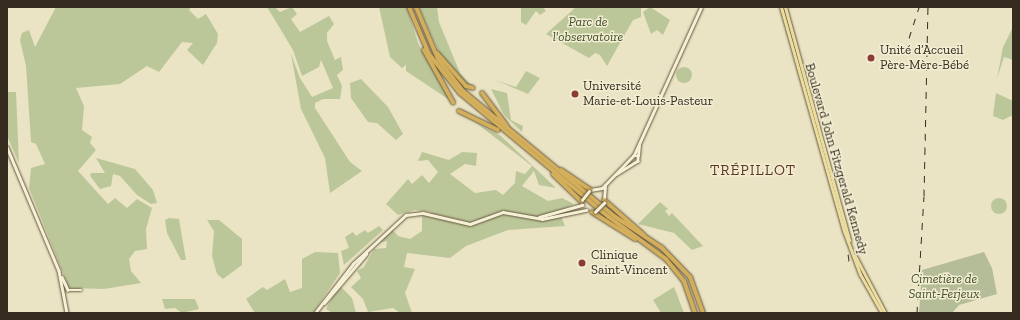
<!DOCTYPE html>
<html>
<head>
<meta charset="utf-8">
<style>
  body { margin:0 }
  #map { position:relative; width:1020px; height:320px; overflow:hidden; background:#eae4c4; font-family:"Zilla Slab",serif }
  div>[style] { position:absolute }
  .green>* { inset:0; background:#bcc799 }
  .round { border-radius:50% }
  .cemetery>* { inset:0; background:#b4bd97 }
  .roads { filter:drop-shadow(0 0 1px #65573f) drop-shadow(0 0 1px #65573f) }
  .secondary>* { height:2.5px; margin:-1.25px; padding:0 1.25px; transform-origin:1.25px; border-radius:1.25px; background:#f6f0d6 }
  .primary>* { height:3px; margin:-1.5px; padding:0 1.5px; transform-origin:1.5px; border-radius:1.5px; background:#ebdd9f }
  .highway>* { height:4px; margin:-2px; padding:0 2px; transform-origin:2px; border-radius:2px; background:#d3ae5b }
  .rail>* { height:1px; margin-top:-0.5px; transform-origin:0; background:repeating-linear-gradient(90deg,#352c1f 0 7px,transparent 0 14px) }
  .bridges { filter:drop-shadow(0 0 1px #65573f) drop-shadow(0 0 1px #65573f) }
  .secondary-bridge>* { height:2.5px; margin:-1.25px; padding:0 1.25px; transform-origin:1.25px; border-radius:1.25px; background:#f6f0d6 }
  .dots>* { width:11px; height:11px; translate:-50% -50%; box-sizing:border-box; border:2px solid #f2edd3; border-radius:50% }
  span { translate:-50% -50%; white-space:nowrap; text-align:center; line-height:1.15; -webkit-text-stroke:3px #f2edd3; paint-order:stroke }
  .park-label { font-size:13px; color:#404f27; font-style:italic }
  .poi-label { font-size:13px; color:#352c1f }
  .left { translate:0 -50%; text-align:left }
  .street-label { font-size:13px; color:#352c1f }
  .quarter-label { font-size:15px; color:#5e3622; letter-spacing:1px }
  .frame { position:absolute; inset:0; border:8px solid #352c1f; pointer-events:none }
</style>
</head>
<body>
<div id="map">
  <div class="green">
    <div style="clip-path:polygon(56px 7px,191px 7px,189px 10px,198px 19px,206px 14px,218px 34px,217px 43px,203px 65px,187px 50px,193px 43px,182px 42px,159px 72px,147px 66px,120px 84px,76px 88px,84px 106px,82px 130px,92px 137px,90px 143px,96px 150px,78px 171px,108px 204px,115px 198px,127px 208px,137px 199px,152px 208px,146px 229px,147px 249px,135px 251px,129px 259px,131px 271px,141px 283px,104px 289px,69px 288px,29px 188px,31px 168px,45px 164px,36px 144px,31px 142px,26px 66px,20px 40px,22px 33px,29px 30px,35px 47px)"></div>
    <div style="clip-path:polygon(267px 7px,275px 7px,280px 12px,292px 7px,297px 14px,291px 19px,300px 32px,329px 16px,334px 24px,327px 33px,327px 41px,335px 60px,341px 57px,343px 70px,337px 75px,342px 86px,340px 99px,323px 99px,315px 103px,315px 108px,350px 162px,362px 171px,330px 193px,325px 158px,301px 109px,291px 54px,300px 78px,312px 97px,333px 88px,313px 41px,321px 60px,319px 67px,302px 76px,293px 50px)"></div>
    <div style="clip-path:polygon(379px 7px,407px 7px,418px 43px,451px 101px,406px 71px,406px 65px,402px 68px,390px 57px)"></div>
    <div style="clip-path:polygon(419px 7px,437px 7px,439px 22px,460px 73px,472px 86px,468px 86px,441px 57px)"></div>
    <div style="clip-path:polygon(521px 7px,543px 7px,546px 11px,540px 15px,536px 11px,526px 25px,521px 22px)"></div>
    <div style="clip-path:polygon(576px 7px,641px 7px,641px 17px,633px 20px,607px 66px,600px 55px,595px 53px,589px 58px,546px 34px)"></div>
    <div style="clip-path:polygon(650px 7px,670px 20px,663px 35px,657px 30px,651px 34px,643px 12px)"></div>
    <div style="clip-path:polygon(1013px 27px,1013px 60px,1004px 57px,997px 79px,1003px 47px)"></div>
    <div class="round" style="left:676px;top:67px;width:16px;height:16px"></div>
    <div style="clip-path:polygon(526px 71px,540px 78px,528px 94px,495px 80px,516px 87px)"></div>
    <div style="clip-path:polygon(361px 79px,388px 107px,403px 134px,396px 140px,377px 123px,368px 122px,351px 98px,350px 83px)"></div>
    <div style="clip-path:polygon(491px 89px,507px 93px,511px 120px,523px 126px,522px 132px,504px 115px)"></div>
    <div style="clip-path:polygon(7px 92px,16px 92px,19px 163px,7px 136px)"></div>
    <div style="clip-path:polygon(996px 93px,1013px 101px,1013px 115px,1003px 120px,993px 116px)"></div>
    <div style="clip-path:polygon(476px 123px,501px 136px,556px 188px,539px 185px,534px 171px,522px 186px,548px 201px,562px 198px,574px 204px,559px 211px,565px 226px,508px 230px,466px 246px,450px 258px,407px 253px,404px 267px,415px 269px,405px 293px,412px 313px,400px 313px,393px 308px,368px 312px,363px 299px,351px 287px,361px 278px,357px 271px,364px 267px,374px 249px,386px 248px,387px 241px,378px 243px,392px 229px,398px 236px,410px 239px,422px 231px,422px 215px,431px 217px,431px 212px,415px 210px,398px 215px,386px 204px,408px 179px,412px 184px,422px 175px,429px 183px,438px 172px,428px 160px,418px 161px,422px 152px,449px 160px,462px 152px,477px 153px,476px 166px,465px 164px,450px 174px,475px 193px,496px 190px,503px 195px,515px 183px,516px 171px,525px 174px,532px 166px)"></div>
    <div style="clip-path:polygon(96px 158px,135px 169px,153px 190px,157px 203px,151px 204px,137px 195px,120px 176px,113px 174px,111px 186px,100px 189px,90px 176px,91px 173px,105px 173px)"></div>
    <div class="round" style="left:991px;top:198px;width:16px;height:16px"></div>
    <div style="clip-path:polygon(660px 202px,668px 209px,665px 211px,669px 216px,672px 213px,703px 246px,692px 250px,674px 233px,638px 224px)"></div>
    <div style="clip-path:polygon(169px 218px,179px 219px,186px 260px,181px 260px,167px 233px,165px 220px)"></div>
    <div style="clip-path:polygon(207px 220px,219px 220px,242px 239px,242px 265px,223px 279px,217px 274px,212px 256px,214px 231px)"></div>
    <div style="clip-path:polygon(379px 226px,383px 230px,344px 265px,341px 251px,349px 248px,345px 237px,353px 232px,356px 236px,365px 230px,368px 233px)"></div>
    <div style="clip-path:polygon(315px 252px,338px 253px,340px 273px,313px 313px,255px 313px,246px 299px,263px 287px,267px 290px,285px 279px,290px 292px,302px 288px,302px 259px)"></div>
    <div style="clip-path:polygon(339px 285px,352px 298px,356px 313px,332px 313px,326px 309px)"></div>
    <div style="clip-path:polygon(674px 287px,684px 313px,661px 313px,653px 300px)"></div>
    <div style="clip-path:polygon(162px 299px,195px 299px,199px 309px,182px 313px,175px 308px,165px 309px)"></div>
  </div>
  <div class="cemetery">
    <div style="clip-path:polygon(984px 252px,992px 268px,997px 294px,959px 305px,952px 313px,919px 313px,922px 270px)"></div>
  </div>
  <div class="roads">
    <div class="secondary">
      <div style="left:7px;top:147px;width:134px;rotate:67.2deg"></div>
      <div style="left:59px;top:271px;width:43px;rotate:79.2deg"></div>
      <div style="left:634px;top:155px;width:162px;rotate:-65.6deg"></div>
      <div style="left:638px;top:156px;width:11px;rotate:-85deg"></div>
      <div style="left:590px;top:190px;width:12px;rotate:-9deg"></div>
      <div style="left:602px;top:188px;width:45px;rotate:-45.9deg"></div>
      <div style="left:633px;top:156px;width:5px"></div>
      <div style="left:638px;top:156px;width:5px;rotate:90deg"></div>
      <div style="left:638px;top:161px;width:25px;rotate:148deg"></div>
      <div style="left:604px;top:200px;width:14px;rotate:-86deg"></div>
      <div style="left:539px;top:217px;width:45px;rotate:-15.6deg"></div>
      <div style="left:62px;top:277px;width:14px;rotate:65deg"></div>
      <div style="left:68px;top:290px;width:13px"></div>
      <div style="left:324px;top:303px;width:65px;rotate:-49.4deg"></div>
      <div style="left:315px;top:313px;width:62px;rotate:-52.2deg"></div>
      <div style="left:353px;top:264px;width:72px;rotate:-42.8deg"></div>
      <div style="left:406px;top:215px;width:17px;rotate:-7deg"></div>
      <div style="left:423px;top:213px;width:48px;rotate:13.2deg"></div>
      <div style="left:470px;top:224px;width:35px;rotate:-20deg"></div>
      <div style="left:503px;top:212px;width:40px;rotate:10deg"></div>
      <div style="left:542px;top:219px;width:45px;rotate:-11.6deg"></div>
    </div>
    <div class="primary">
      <div style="left:781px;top:7px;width:233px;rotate:74.3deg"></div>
      <div style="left:844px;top:231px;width:46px;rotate:69.6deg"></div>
      <div style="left:860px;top:274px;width:45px;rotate:60.6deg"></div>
      <div style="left:785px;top:7px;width:242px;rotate:74.6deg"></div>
      <div style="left:855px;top:256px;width:64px;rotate:62.2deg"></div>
    </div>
    <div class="highway">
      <div style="left:409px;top:7px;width:51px;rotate:66.9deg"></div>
      <div style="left:429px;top:54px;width:50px;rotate:51.5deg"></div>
      <div style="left:460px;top:93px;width:194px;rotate:39.8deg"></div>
      <div style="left:609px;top:217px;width:71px;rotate:36.4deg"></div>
      <div style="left:666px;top:259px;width:28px;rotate:51deg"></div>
      <div style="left:684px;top:281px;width:34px;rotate:71deg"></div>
      <div style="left:416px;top:7px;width:56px;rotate:67.1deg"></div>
      <div style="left:438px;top:59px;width:41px;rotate:52deg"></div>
      <div style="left:463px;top:91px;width:196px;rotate:39.6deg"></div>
      <div style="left:614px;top:216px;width:58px;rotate:33.7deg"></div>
      <div style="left:424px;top:50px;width:60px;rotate:60.9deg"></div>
      <div style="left:437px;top:53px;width:44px;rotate:48.7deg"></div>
      <div style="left:466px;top:86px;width:7px;rotate:16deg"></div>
      <div style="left:482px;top:93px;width:41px;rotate:52.9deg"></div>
      <div style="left:459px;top:111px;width:43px;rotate:26deg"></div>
      <div style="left:561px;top:170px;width:36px;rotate:34deg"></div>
      <div style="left:553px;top:174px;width:40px;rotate:44deg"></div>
      <div style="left:604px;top:200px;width:53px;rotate:41.2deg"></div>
      <div style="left:592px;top:212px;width:51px;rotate:32.1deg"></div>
      <div style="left:661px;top:247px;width:42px;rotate:46deg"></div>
      <div style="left:690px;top:277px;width:38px;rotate:70deg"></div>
    </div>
  </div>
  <div class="rail">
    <div style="left:909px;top:38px;width:33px;rotate:-72deg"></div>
    <div style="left:848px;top:254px;width:12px;rotate:81deg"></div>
    <div style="left:917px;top:313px;width:117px;rotate:-86.6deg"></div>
    <div style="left:924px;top:196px;width:189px;rotate:-88.8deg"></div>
  </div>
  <div class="bridges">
    <div class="secondary-bridge">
      <div style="left:582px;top:200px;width:11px;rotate:-52deg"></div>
      <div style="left:595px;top:212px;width:13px;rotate:-45deg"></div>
    </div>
  </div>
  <div class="dots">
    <div style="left:871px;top:58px;background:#8d3c31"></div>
    <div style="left:575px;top:94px;background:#8d3c31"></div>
    <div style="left:582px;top:263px;background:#8d3c31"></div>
  </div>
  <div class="park-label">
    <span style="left:588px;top:30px">Parc de<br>l'observatoire</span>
    <span style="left:944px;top:287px">Cimetière de<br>Saint-Ferjeux</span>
  </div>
  <div class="poi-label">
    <span class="left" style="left:880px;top:58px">Unité d’Accueil<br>Père-Mère-Bébé</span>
    <span class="left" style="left:583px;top:94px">Université<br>Marie-et-Louis-Pasteur</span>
    <span class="left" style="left:591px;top:263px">Clinique<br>Saint-Vincent</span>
  </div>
  <div class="street-label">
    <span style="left:836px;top:159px;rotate:74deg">Boulevard John Fitzgerald Kennedy</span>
  </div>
  <div class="quarter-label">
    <span style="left:753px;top:171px">TRÉPILLOT</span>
  </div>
  <div class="frame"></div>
</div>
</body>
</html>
